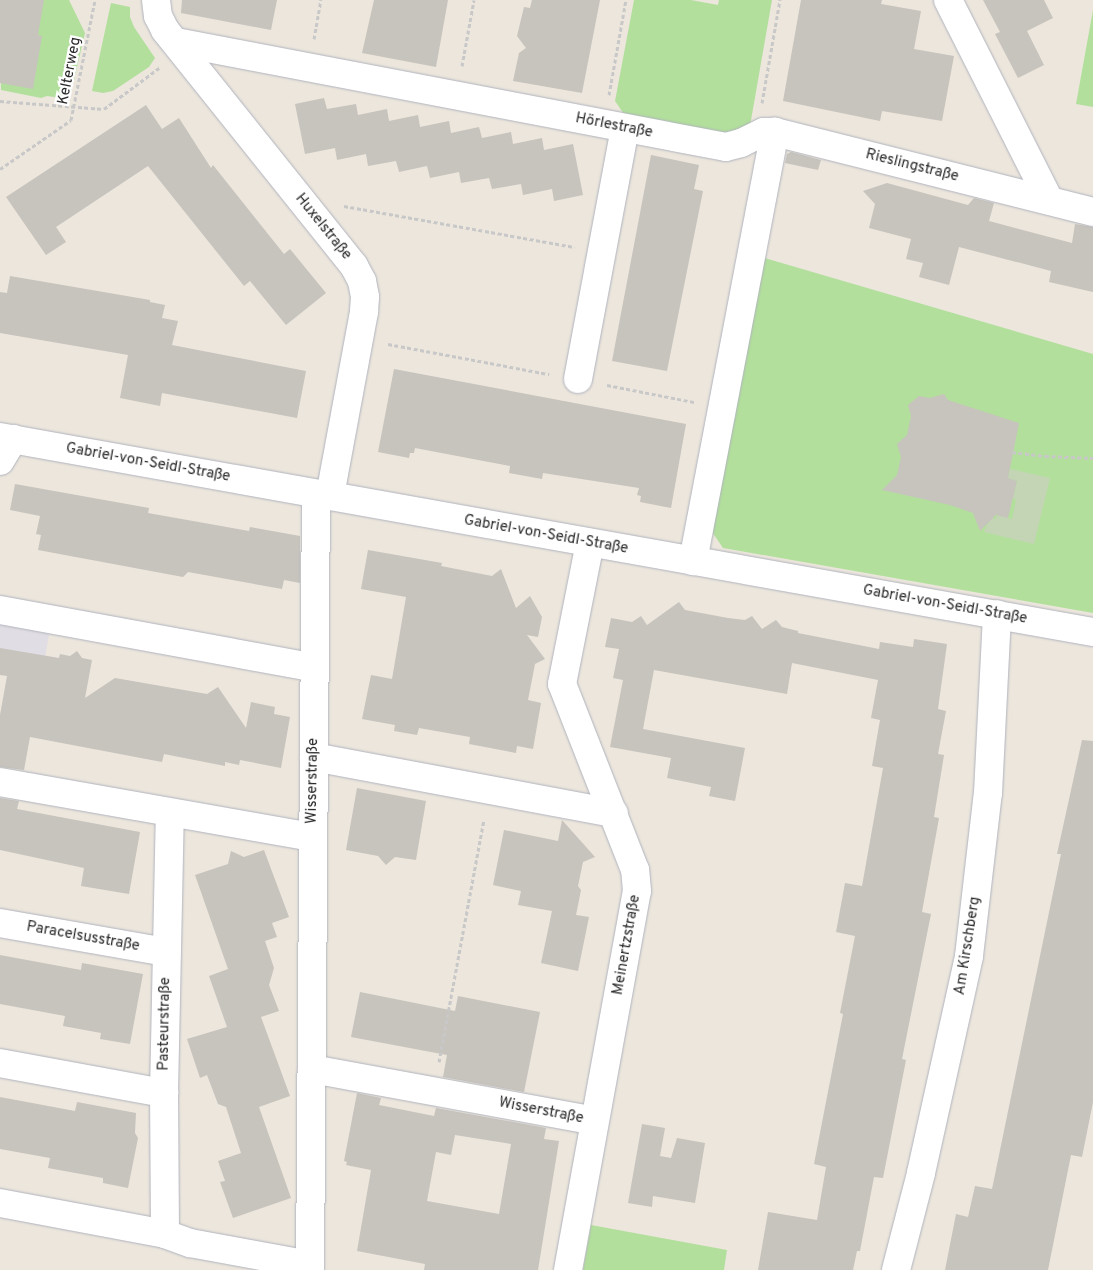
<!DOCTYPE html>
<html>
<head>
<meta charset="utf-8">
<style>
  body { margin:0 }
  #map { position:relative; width:1093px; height:1270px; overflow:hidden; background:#ece6dd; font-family:Overpass,sans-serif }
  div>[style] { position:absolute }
  .industrial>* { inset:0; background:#e0dde4; transform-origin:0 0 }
  .green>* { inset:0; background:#b2df9c }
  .cemetery>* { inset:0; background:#c4d5b5 }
  .building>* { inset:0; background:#c7c3bd }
  .path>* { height:3px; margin-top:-1.5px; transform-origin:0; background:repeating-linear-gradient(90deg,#c8c8c8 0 4px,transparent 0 6.5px) }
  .roads { filter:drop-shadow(0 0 1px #b0b3bd) drop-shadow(0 0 1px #b0b3bd) }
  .minor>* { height:28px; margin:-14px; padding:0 14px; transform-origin:14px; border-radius:14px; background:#fff }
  span { translate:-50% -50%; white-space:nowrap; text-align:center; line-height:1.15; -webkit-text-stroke:4.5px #fff; paint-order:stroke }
  .street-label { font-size:15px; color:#2a2a2a }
</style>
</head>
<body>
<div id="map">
  <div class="industrial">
    <div style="left:0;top:619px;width:51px;height:29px;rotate:10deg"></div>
  </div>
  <div class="green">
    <div style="clip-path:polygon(0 0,69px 0,85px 33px,71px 93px,62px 98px,47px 96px,41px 98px,1px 90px)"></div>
    <div style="clip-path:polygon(634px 0,691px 0,718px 5px,719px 0,772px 0,750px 126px,733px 137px,626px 117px,615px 101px)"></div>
    <div style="clip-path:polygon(111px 3px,130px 7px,130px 17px,134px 27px,155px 58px,149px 67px,113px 91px,103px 93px,92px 91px)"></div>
    <div style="clip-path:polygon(1093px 10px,1093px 107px,1076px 104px)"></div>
    <div style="clip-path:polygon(761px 257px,1093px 354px,1093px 613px,723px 548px,708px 526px)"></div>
    <div style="clip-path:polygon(591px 1225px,727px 1250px,724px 1270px,583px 1270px)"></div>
  </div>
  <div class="cemetery">
    <div style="clip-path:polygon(1010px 469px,1050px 478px,1034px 544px,984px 532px,990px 518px,996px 519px,997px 515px,1012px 519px,1016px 500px,1013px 498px,1017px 481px,1008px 478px)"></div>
  </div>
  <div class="building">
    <div style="clip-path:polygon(0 0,44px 0,38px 35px,42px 36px,33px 89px,0 83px)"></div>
    <div style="clip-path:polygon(182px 0,277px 0,271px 30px,181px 13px)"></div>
    <div style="clip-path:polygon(374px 0,448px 0,436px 67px,362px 53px)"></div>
    <div style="clip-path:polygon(532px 0,600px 0,582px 93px,513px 81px,519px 53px,526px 48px,517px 36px,524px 7px,530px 8px)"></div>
    <div style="clip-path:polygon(801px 0,882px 0,881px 4px,921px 11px,914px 49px,954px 56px,942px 121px,882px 111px,880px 121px,783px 101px)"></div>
    <div style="clip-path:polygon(983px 0,1044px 0,1053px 18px,1027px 31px,1044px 65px,1018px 78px,995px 34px,1000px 32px)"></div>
    <div style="clip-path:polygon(324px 98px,327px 109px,356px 104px,358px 115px,387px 109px,389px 121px,418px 115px,420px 127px,449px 121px,451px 133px,479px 127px,482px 138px,511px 132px,513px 144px,542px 138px,544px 150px,573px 144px,583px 195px,554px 201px,552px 189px,523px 195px,521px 184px,492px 189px,489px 178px,461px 183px,459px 172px,430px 178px,427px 166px,399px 172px,396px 161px,368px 166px,366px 154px,337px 160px,335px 148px,305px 154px,295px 104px)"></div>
    <div style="clip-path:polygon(146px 105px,162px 129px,179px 118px,211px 168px,213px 165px,284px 254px,290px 249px,326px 293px,286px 325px,250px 281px,244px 286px,148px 166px,56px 227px,66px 242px,46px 255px,6px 197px)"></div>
    <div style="clip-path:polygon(791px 152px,821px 160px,818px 170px,785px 163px,787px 154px)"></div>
    <div style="clip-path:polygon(651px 155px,699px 165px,694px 189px,703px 191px,667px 371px,612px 361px)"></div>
    <div style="clip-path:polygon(887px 183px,968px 205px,974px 198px,994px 203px,989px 221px,1072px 243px,1075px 224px,1093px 227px,1093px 292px,1049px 282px,1051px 271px,959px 247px,949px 285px,919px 277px,923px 263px,906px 259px,911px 239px,869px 228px,875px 204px,863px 191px)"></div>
    <div style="clip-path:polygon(10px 276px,150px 300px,150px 302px,165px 305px,162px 318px,178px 321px,172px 345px,306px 371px,297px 418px,162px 393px,160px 406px,120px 398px,128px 355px,0 333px,0 292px,7px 293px)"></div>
    <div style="clip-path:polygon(394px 369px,686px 424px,671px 508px,640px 502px,641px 496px,637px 495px,639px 488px,543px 473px,542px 479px,509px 473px,510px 466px,415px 448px,414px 453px,410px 453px,409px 458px,378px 452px)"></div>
    <div style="clip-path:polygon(944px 394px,948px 400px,1019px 423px,1008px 478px,1017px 481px,1008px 518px,996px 515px,980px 531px,973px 513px,950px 505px,882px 490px,897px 475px,901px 457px,897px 444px,907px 435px,911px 416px,908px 405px,919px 396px,930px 398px)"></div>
    <div style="clip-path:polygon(15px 484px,149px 508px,148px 513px,249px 531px,250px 527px,300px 536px,300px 583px,284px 580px,282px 589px,188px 572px,183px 577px,38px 550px,41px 535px,36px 534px,40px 516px,10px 510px)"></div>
    <div style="clip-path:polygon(368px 550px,442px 563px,441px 566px,492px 576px,501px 569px,516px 608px,530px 596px,542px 617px,538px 637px,527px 635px,545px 659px,535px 664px,528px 700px,541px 703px,533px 749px,517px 746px,516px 753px,469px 744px,470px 737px,419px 728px,417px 735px,394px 731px,395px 725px,362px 719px,371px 675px,392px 679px,406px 597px,361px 589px)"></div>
    <div style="clip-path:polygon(679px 602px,685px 610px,728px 618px,745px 620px,752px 616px,762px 629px,776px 620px,782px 627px,798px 631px,798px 633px,879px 649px,880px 642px,913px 647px,914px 639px,947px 644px,938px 709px,946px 711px,938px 754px,944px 755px,934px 817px,939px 818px,922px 912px,931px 914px,902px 1059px,906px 1060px,883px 1178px,874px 1177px,860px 1251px,857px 1251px,853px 1270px,758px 1270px,768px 1212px,817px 1220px,826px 1167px,814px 1164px,843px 1014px,840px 1013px,855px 936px,836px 932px,845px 883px,862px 886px,883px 768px,872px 766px,880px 720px,871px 718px,878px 680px,792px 663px,787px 694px,654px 670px,643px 729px,745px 748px,735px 801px,709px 796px,711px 787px,667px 778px,671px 758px,610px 747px,623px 680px,613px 678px,619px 649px,605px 647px,611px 618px,632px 622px,641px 616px,647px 625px)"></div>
    <div style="clip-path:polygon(0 648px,59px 658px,60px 654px,70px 656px,77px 651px,82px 658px,92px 660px,85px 698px,115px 678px,207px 694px,218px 687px,246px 728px,251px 702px,275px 707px,274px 714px,290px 717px,281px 768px,240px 760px,239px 765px,225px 762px,225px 766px,164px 754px,162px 762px,30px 737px,24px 770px,0 767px,0 715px,7px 676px,0 675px)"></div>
    <div style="clip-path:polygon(1082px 740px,1093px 741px,1093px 1102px,1082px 1157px,1071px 1155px,1048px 1270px,945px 1270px,956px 1214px,968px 1217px,975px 1186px,992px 1189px,1061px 854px,1057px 854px)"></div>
    <div style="clip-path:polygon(357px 788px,426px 801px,416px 860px,395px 857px,386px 865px,378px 856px,346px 850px)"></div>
    <div style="clip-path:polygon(0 798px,19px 801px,17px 809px,140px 832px,129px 894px,81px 886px,84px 868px,0 850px)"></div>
    <div style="clip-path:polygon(562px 820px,595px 857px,583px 862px,578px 886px,581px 890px,576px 915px,589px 917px,578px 971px,541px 963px,552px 911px,518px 905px,521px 891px,493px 885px,504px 830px,558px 841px)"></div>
    <div style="clip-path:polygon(264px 850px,289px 917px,272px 923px,277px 937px,265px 941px,274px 968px,269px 985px,279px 1011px,261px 1017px,290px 1096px,259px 1107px,291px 1198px,233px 1218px,220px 1182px,225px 1181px,218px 1161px,241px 1153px,226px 1107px,218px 1104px,207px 1075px,200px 1078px,187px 1039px,227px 1027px,209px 976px,228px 969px,195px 875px,228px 864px,231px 851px,244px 857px)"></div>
    <div style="clip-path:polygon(0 955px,81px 970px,82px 963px,143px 974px,130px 1044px,100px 1039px,101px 1033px,63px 1026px,65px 1016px,0 1004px)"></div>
    <div style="clip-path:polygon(360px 992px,455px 1011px,458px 996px,540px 1012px,524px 1092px,443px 1077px,447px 1055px,351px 1037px)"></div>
    <div style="clip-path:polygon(evenodd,357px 1093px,381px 1098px,379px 1105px,434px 1116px,436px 1108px,546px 1128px,544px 1139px,559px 1141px,538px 1270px,424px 1270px,425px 1264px,357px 1251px,371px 1170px,346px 1165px,347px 1162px,344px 1161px,357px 1093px,455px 1135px,511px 1144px,499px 1214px,427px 1201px,436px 1152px,451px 1155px,455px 1135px)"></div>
    <div style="clip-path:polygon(0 1097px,75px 1111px,77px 1102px,136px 1113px,135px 1133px,138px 1138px,128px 1188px,103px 1183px,103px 1178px,48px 1168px,50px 1158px,0 1149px)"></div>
    <div style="clip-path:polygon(642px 1124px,665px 1128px,660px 1156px,671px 1158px,677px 1138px,705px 1143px,695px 1203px,653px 1196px,652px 1207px,628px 1203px)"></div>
  </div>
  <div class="path">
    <div style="left:314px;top:39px;width:40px;rotate:-80deg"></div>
    <div style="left:462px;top:66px;width:67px;rotate:-79.7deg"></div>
    <div style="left:609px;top:95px;width:97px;rotate:-79.9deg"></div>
    <div style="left:0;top:101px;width:104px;rotate:4.4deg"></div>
    <div style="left:104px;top:109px;width:69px;rotate:-36.7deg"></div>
    <div style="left:762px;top:103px;width:105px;rotate:-80.1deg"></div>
    <div style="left:0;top:169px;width:86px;rotate:-34.6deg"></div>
    <div style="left:71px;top:120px;width:122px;rotate:-78.7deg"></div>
    <div style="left:344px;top:206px;width:234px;rotate:10.1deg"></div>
    <div style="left:388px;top:344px;width:164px;rotate:10.6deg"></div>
    <div style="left:607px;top:385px;width:89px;rotate:11.1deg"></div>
    <div style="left:1012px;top:452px;width:33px;rotate:7deg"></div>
    <div style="left:1045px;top:456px;width:48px;rotate:2.4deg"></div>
    <div style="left:439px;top:1062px;width:246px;rotate:-79.5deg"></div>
  </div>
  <div class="roads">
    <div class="minor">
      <div style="left:156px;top:0;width:16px;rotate:83deg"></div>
      <div style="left:158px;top:16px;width:16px;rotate:63deg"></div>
      <div style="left:165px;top:30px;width:302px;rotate:51.3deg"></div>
      <div style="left:354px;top:266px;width:17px;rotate:62deg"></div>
      <div style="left:362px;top:281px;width:16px;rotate:79deg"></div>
      <div style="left:365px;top:297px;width:15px;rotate:94deg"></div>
      <div style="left:364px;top:312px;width:187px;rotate:100.5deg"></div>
      <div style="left:948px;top:0;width:224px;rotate:63.2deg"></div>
      <div style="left:176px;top:42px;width:560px;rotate:10.81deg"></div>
      <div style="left:726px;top:147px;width:16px;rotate:-15deg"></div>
      <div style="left:741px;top:143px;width:25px;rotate:-26deg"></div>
      <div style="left:764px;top:132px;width:11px"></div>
      <div style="left:775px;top:132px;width:328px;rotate:14.1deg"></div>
      <div style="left:578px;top:379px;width:255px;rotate:-79.4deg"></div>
      <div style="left:0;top:437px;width:1110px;rotate:10.12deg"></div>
      <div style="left:0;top:461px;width:26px;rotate:-59deg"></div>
      <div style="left:693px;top:561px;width:437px;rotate:-79.2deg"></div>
      <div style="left:0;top:610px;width:320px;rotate:10.4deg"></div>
      <div style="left:314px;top:757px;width:305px;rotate:10.6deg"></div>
      <div style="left:0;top:782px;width:317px;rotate:10deg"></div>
      <div style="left:0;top:923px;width:169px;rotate:9.9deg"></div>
      <div style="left:0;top:1063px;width:167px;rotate:10.4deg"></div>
      <div style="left:312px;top:1069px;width:287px;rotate:10.4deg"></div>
      <div style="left:0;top:1203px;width:168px;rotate:10.6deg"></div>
      <div style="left:165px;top:1234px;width:141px;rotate:-90.4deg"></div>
      <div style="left:164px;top:1093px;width:280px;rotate:-88.8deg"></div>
      <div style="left:165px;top:1234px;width:27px;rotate:20deg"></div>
      <div style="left:190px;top:1243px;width:122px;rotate:10.4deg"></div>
      <div style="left:310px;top:1270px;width:776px;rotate:-89.56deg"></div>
      <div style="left:568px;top:1270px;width:385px;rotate:-79.7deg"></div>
      <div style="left:637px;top:891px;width:21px;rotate:-95deg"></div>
      <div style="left:635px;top:870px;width:200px;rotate:-111.4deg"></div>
      <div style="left:562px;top:684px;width:144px;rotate:-78.8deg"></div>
      <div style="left:896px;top:1270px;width:100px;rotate:-75.5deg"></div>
      <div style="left:921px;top:1173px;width:222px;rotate:-77.5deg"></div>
      <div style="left:969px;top:956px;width:164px;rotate:-83.4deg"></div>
      <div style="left:988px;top:793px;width:179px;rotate:-87.1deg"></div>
    </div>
  </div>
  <div class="street-label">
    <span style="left:70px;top:71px;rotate:-79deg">Kelterweg</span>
    <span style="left:614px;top:126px;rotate:11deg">Hörlestraße</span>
    <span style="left:912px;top:166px;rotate:14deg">Rieslingstraße</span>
    <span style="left:323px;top:227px;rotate:51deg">Huxelstraße</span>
    <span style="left:148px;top:463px;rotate:10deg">Gabriel-von-Seidl-Straße</span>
    <span style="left:546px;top:535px;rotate:10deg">Gabriel-von-Seidl-Straße</span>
    <span style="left:945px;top:605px;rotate:10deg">Gabriel-von-Seidl-Straße</span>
    <span style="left:313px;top:781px;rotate:-89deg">Wisserstraße</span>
    <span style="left:83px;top:937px;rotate:10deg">Paracelsusstraße</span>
    <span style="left:627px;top:945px;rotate:-80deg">Meinertzstraße</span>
    <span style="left:968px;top:946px;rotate:-81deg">Am Kirschberg</span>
    <span style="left:165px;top:1024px;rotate:-89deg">Pasteurstraße</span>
    <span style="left:541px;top:1111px;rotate:11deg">Wisserstraße</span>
  </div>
</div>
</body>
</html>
